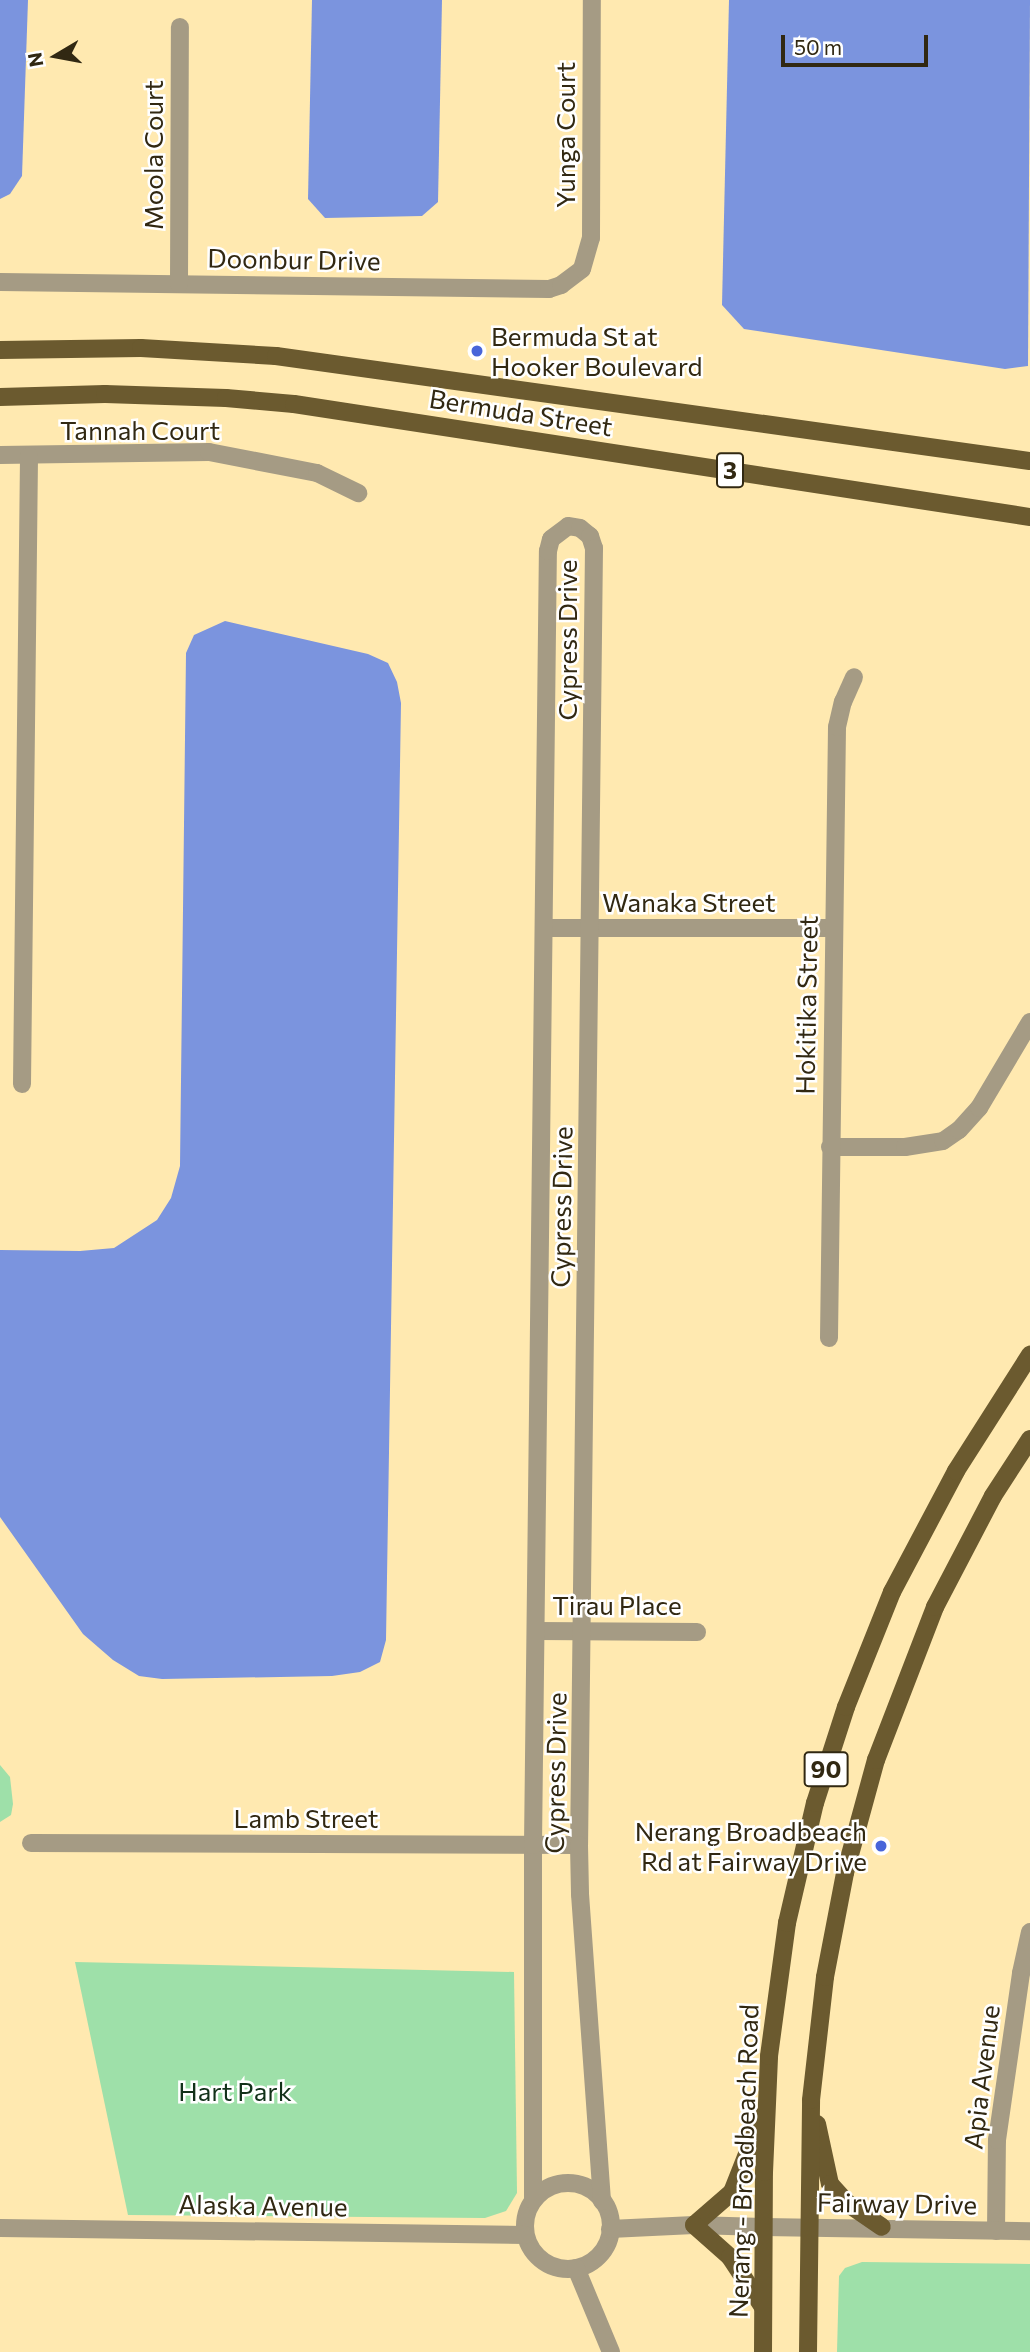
<!DOCTYPE html>
<html>
<head>
<meta charset="utf-8">
<style>
  body { margin:0 }
  #map { position:relative; width:1030px; height:2352px; overflow:hidden; background:#ffe9b0; font-family:Commissioner,sans-serif }
  div>[style] { position:absolute }
  .green>* { inset:0; background:#9ee0a9 }
  .water>* { inset:0; background:#7b94de }
  .minor>* { height:18px; margin:-9px; padding:0 9px; transform-origin:9px; border-radius:9px; background:#a59b84 }
  .minor>.ring { margin:-9px; padding:0; box-sizing:content-box; background:none; border:18px solid #a59b84; border-radius:50% }
  .tertiary>* { height:18px; margin:-9px; padding:0 9px; transform-origin:9px; border-radius:9px; background:#a59b84 }
  .primary>* { height:18px; margin:-9px; padding:0 9px; transform-origin:9px; border-radius:9px; background:#6b5a2f }
  .dots>* { width:19px; height:19px; translate:-50% -50%; box-sizing:border-box; border:4px solid #fff; border-radius:50% }
  span { translate:-50% -50%; white-space:nowrap; text-align:center; line-height:1.15; -webkit-text-stroke:5px #fff; paint-order:stroke }
  .shield-label span { padding:2px 5px; background:#fff; border:2px solid; border-radius:5px; -webkit-text-stroke-width:0 }
  .shield-label { font-size:24px; color:#312812; font-weight:700 }
  .street-label { font-size:26px; color:#312812 }
  .poi-label { font-size:26px; color:#312812 }
  .left { translate:0 -50%; text-align:left }
  .right { translate:-100% -50%; text-align:right }
  .park-label { font-size:26px; color:#123119 }
  .north { position:absolute; left:21px; top:21px; width:70px; height:70px; -webkit-text-stroke:5px #fff; paint-order:stroke; rotate:260deg; font-size:19px; font-weight:700; line-height:28px; text-align:center; color:#312812 }
  .north::after { content:''; display:block; margin:auto; width:24px; height:32px; background:#312812; clip-path:polygon(50% 0,100% 100%,50% 72%,0 100%) }
  .scale { position:absolute; left:781px; top:35px; width:147px; height:32px; box-sizing:border-box; border:4px solid #312812; border-top:0; padding-left:9px; font-size:21px; line-height:24px; white-space:nowrap; color:#312812; -webkit-text-stroke:5px #fff; paint-order:stroke }
</style>
</head>
<body>
<div id="map">
  <div class="green">
    <div style="clip-path:polygon(0 1765px,10px 1777px,13px 1804px,11px 1815px,0 1822px)"></div>
    <div style="clip-path:polygon(75px 1962px,514px 1972px,517px 2193px,506px 2211px,485px 2218px,128px 2215px)"></div>
    <div style="clip-path:polygon(862px 2262px,1030px 2264px,1030px 2352px,837px 2352px,839px 2276px,845px 2268px)"></div>
  </div>
  <div class="water">
    <div style="clip-path:polygon(0 0,28px 0,22px 176px,10px 194px,0 199px)"></div>
    <div style="clip-path:polygon(312px 0,442px 0,438px 202px,422px 216px,325px 218px,308px 199px)"></div>
    <div style="clip-path:polygon(729px 0,1030px 0,1028px 366px,1005px 369px,744px 329px,722px 305px)"></div>
    <div style="clip-path:polygon(225px 621px,368px 654px,388px 663px,397px 682px,401px 703px,386px 1640px,380px 1662px,360px 1672px,332px 1676px,162px 1679px,139px 1676px,113px 1660px,83px 1634px,0 1517px,0 1250px,80px 1251px,114px 1248px,157px 1220px,171px 1198px,180px 1166px,186px 653px,194px 635px)"></div>
  </div>
  <div class="minor">
    <div style="left:0;top:282px;width:549px;rotate:0.73deg"></div>
    <div style="left:549px;top:289px;width:13px;rotate:-18deg"></div>
    <div style="left:561px;top:285px;width:26px;rotate:-37deg"></div>
    <div style="left:582px;top:269px;width:32px;rotate:-74deg"></div>
    <div style="left:591px;top:238px;width:238px;rotate:-89.8deg"></div>
    <div style="left:179px;top:284px;width:257px;rotate:-89.8deg"></div>
    <div style="left:0;top:455px;width:209px;rotate:-0.8deg"></div>
    <div style="left:209px;top:452px;width:110px;rotate:11deg"></div>
    <div style="left:317px;top:473px;width:46px;rotate:26deg"></div>
    <div style="left:544px;top:928px;width:289px"></div>
    <div style="left:22px;top:1084px;width:628px;rotate:-89.36deg"></div>
    <div style="left:830px;top:1147px;width:75px"></div>
    <div style="left:905px;top:1147px;width:38px;rotate:-9deg"></div>
    <div style="left:943px;top:1141px;width:19px;rotate:-35deg"></div>
    <div style="left:959px;top:1130px;width:30px;rotate:-48deg"></div>
    <div style="left:979px;top:1108px;width:100px;rotate:-59.3deg"></div>
    <div style="left:829px;top:1338px;width:611px;rotate:-89.25deg"></div>
    <div style="left:837px;top:727px;width:26px;rotate:-77deg"></div>
    <div style="left:843px;top:702px;width:27px;rotate:-66deg"></div>
    <div style="left:537px;top:1631px;width:160px;rotate:0.4deg"></div>
    <div style="left:31px;top:1843px;width:548px;rotate:0.21deg"></div>
    <div class="ring" style="left:525px;top:2183px;width:68px;height:68px"></div>
    <div style="left:533px;top:2200px;width:355px;rotate:-90deg"></div>
    <div style="left:533px;top:1845px;width:1294px;rotate:-89.34deg"></div>
    <div style="left:548px;top:551px;width:12px;rotate:-76deg"></div>
    <div style="left:551px;top:539px;width:21px;rotate:-37deg"></div>
    <div style="left:568px;top:526px;width:12px;rotate:9deg"></div>
    <div style="left:580px;top:528px;width:13px;rotate:39deg"></div>
    <div style="left:590px;top:536px;width:13px;rotate:72deg"></div>
    <div style="left:594px;top:548px;width:1297px;rotate:90.66deg"></div>
    <div style="left:579px;top:1845px;width:49px;rotate:88.8deg"></div>
    <div style="left:580px;top:1894px;width:308px;rotate:85.9deg"></div>
    <div style="left:0;top:2228px;width:525px;rotate:0.76deg"></div>
    <div style="left:610px;top:2229px;width:84px;rotate:-2.7deg"></div>
    <div style="left:694px;top:2225px;width:69px;rotate:1.7deg"></div>
    <div style="left:996px;top:2231px;width:91px;rotate:-89.4deg"></div>
    <div style="left:997px;top:2140px;width:169px;rotate:-81.8deg"></div>
    <div style="left:1021px;top:1973px;width:42px;rotate:-77.6deg"></div>
    <div style="left:576px;top:2268px;width:91px;rotate:67.4deg"></div>
  </div>
  <div class="tertiary">
    <div style="left:763px;top:2227px;width:267px;rotate:0.9deg"></div>
  </div>
  <div class="primary">
    <div style="left:0;top:350px;width:141px;rotate:-0.8deg"></div>
    <div style="left:141px;top:348px;width:135px;rotate:3.4deg"></div>
    <div style="left:276px;top:356px;width:761px;rotate:7.93deg"></div>
    <div style="left:0;top:397px;width:105px;rotate:-1.6deg"></div>
    <div style="left:105px;top:394px;width:121px;rotate:1.9deg"></div>
    <div style="left:226px;top:398px;width:68px;rotate:5deg"></div>
    <div style="left:294px;top:404px;width:745px;rotate:8.73deg"></div>
    <div style="left:762px;top:2116px;width:82px;rotate:111.5deg"></div>
    <div style="left:732px;top:2192px;width:50px;rotate:139deg"></div>
    <div style="left:694px;top:2225px;width:48px;rotate:41.6deg"></div>
    <div style="left:730px;top:2257px;width:60px;rotate:56.6deg"></div>
    <div style="left:817px;top:2124px;width:61px;rotate:77.8deg"></div>
    <div style="left:830px;top:2184px;width:25px;rotate:48deg"></div>
    <div style="left:847px;top:2203px;width:42px;rotate:34.4deg"></div>
    <div style="left:763px;top:2352px;width:180px;rotate:-89.7deg"></div>
    <div style="left:764px;top:2172px;width:116px;rotate:-87.5deg"></div>
    <div style="left:769px;top:2056px;width:134px;rotate:-82.3deg"></div>
    <div style="left:787px;top:1923px;width:123px;rotate:-76.9deg"></div>
    <div style="left:815px;top:1803px;width:101px;rotate:-72.1deg"></div>
    <div style="left:846px;top:1707px;width:124px;rotate:-68.2deg"></div>
    <div style="left:892px;top:1592px;width:137px;rotate:-62.1deg"></div>
    <div style="left:956px;top:1471px;width:138px;rotate:-57.5deg"></div>
    <div style="left:808px;top:2352px;width:252px;rotate:-89.3deg"></div>
    <div style="left:811px;top:2100px;width:124px;rotate:-83.5deg"></div>
    <div style="left:825px;top:1977px;width:106px;rotate:-79.1deg"></div>
    <div style="left:845px;top:1873px;width:117px;rotate:-74.7deg"></div>
    <div style="left:876px;top:1760px;width:164px;rotate:-68.9deg"></div>
    <div style="left:935px;top:1607px;width:125px;rotate:-62.4deg"></div>
    <div style="left:993px;top:1496px;width:68px;rotate:-57deg"></div>
  </div>
  <div class="dots">
    <div style="left:477px;top:351px;background:#4865d9"></div>
    <div style="left:881px;top:1846px;background:#4865d9"></div>
  </div>
  <div class="shield-label">
    <span style="left:730px;top:470px">3</span>
    <span style="left:826px;top:1769px">90</span>
  </div>
  <div class="street-label">
    <span style="left:565px;top:135px;rotate:-90deg">Yunga Court</span>
    <span style="left:153px;top:155px;rotate:-90deg">Moola Court</span>
    <span style="left:294px;top:259px;rotate:1deg">Doonbur Drive</span>
    <span style="left:521px;top:412px;rotate:9deg">Bermuda Street</span>
    <span style="left:140px;top:430px">Tannah Court</span>
    <span style="left:567px;top:640px;rotate:-90deg">Cypress Drive</span>
    <span style="left:689px;top:902px">Wanaka Street</span>
    <span style="left:806px;top:1005px;rotate:-89deg">Hokitika Street</span>
    <span style="left:561px;top:1207px;rotate:-89deg">Cypress Drive</span>
    <span style="left:617px;top:1605px">Tirau Place</span>
    <span style="left:555px;top:1773px;rotate:-89deg">Cypress Drive</span>
    <span style="left:306px;top:1818px">Lamb Street</span>
    <span style="left:981px;top:2077px;rotate:-83deg">Apia Avenue</span>
    <span style="left:743px;top:2161px;rotate:-88deg">Nerang - Broadbeach Road</span>
    <span style="left:897px;top:2203px;rotate:1deg">Fairway Drive</span>
    <span style="left:263px;top:2205px;rotate:1deg">Alaska Avenue</span>
  </div>
  <div class="poi-label">
    <span class="left" style="left:491px;top:351px">Bermuda St at<br>Hooker Boulevard</span>
    <span class="right" style="left:867px;top:1846px">Nerang Broadbeach<br>Rd at Fairway Drive</span>
  </div>
  <div class="park-label">
    <span style="left:235px;top:2091px">Hart Park</span>
  </div>
  <div class="north">N</div>
  <div class="scale">50 m</div>
</div>
</body>
</html>
